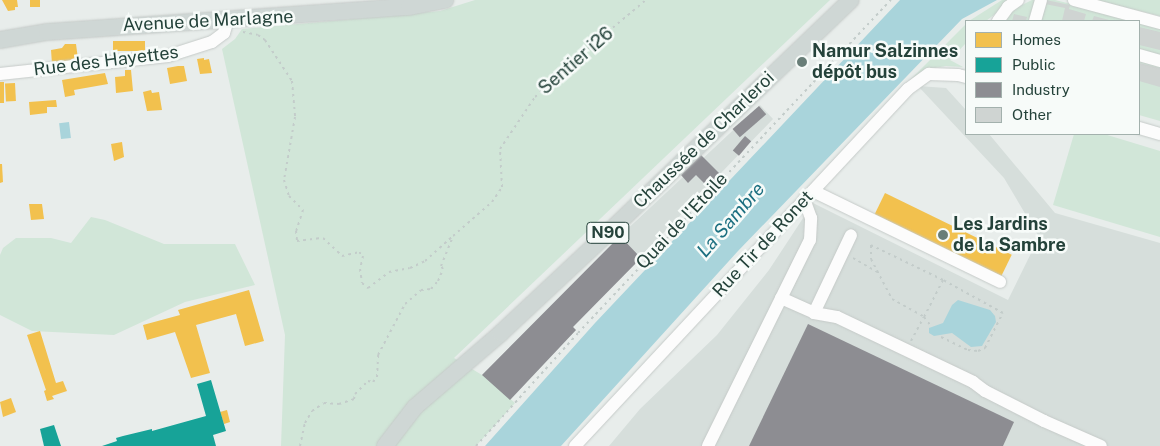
<!DOCTYPE html>
<html>
<head>
<meta charset="utf-8">
<style>
  body { margin:0 }
  #map { position:relative; width:1160px; height:446px; overflow:hidden; background:#e8edeb; font-family:"Public Sans",sans-serif }
  div>[style] { position:absolute }
  .built>* { inset:0; background:#d6dedb }
  .green>* { inset:0; background:#d1e6d8 }
  .water>* { inset:0; background:#a9d4db; transform-origin:0 0 }
  .homes>* { inset:0; background:#f2c14e; transform-origin:0 0 }
  .public>* { inset:0; background:#17a398 }
  .industry>* { inset:0; background:#8d8d92; transform-origin:0 0 }
  .building>* { inset:0; background:#cfd4d2 }
  .path>* { height:2px; margin-top:-1px; transform-origin:0; background:repeating-linear-gradient(90deg,#c3ccca 0 2.5px,transparent 0 6.5px) }
  .roads { filter:drop-shadow(0 0 1px #c5cac8) drop-shadow(0 0 1px #c5cac8) }
  .minor>* { height:12px; margin:-6px; padding:0 6px; transform-origin:6px; border-radius:6px; background:#fcfcfc }
  .major>* { height:16px; margin:-8px; padding:0 8px; transform-origin:8px; border-radius:8px; background:#cfd7d5 }
  .dots>* { width:14px; height:14px; translate:-50% -50%; box-sizing:border-box; border:2px solid #f7fbf9; border-radius:50% }
  span { translate:-50% -50%; white-space:nowrap; text-align:center; line-height:1.15; -webkit-text-stroke:5px #f7fbf9; paint-order:stroke }
  .shield-label span { padding:1px 4px; background:#f7fbf9; border:1px solid; border-radius:4px; -webkit-text-stroke-width:0 }
  .shield-label { font-size:16px; color:#24423a; font-weight:700 }
  .street-label { font-size:18px; color:#24423a }
  .poi-label { font-size:18px; color:#24423a; font-weight:700 }
  .left { translate:0 -50%; text-align:left }
  .water-label { font-size:19px; color:#1c6f80; font-style:italic }
  .legend { position:absolute; left:965px; top:20px; width:175px; height:115px; box-sizing:border-box; background:#f7fbf9; border:1px solid #a3b1ad; margin:0; padding:6px 9px; list-style:none; font-size:15px; color:#24423a }
  .legend li { display:flex; align-items:center; gap:10px; height:25px }
  .legend b { width:25px; border:1px solid #a3b1ad }
</style>
</head>
<body>
<div id="map">
  <div class="built">
    <div style="clip-path:polygon(918px 86px,946px 88px,966px 110px,966px 134px,989px 134px,1055px 213px,1160px 243px,1160px 446px,609px 446px,640px 409px,717px 335px,769px 270px,813px 203px,1008px 300px,1039px 237px,1004px 178px)"></div>
    <div style="clip-path:polygon(760px 105px,773px 119px,573px 327px,576px 330px,510px 400px,482px 375px,620px 236px)"></div>
  </div>
  <div class="green">
    <div style="clip-path:polygon(475px 0,830px 0,454px 358px,482px 375px,515px 403px,476px 446px,281px 446px,285px 335px,222px 49px,235px 39px,242px 29px,440px 11px)"></div>
    <div style="clip-path:polygon(1002px 0,1013px 0,986px 21px,969px 21px)"></div>
    <div style="clip-path:polygon(1032px 0,1055px 0,1160px 26px,1160px 121px,1139px 115px,1139px 21px,1006px 21px,1008px 12px)"></div>
    <div style="clip-path:polygon(1095px 0,1160px 0,1160px 16px)"></div>
    <div style="clip-path:polygon(966px 24px,966px 43px,950px 60px,963px 67px,946px 66px,928px 69px,909px 81px)"></div>
    <div style="clip-path:polygon(1074px 134px,1104px 134px,1160px 151px,1160px 237px,1053px 205px)"></div>
    <div style="clip-path:polygon(91px 217px,105px 220px,164px 244px,235px 244px,255px 285px,185px 302px,114px 335px,32px 331px,0 315px,0 255px,3px 248px,16px 238px,51px 238px,71px 243px)"></div>
  </div>
  <div class="water">
    <div style="clip-path:polygon(900px 0,997px 0,962px 19px,738px 251px,561px 446px,485px 446px,595px 323px)"></div>
    <div style="left:69px;top:122px;width:16px;height:10px;rotate:83deg"></div>
    <div style="clip-path:polygon(958px 300px,990px 310px,995px 316px,996px 322px,982px 346px,971px 347px,952px 333px,934px 336px,929px 333px,929px 328px,943px 323px,952px 305px)"></div>
  </div>
  <div class="homes">
    <div style="clip-path:polygon(2px 0,17px 0,18px 7px,15px 7px,15px 10px,8px 11px)"></div>
    <div style="left:30px;top:0;width:10px;height:7px"></div>
    <div style="left:145px;top:41px;width:10px;height:32px;rotate:90deg"></div>
    <div style="clip-path:polygon(65px 44px,76px 44px,78px 59px,52px 64px,51px 50px,62px 48px)"></div>
    <div style="clip-path:polygon(204px 58px,204px 60px,209px 59px,212px 73px,200px 74px,197px 59px)"></div>
    <div style="clip-path:polygon(178px 66px,184px 66px,187px 81px,170px 84px,167px 68px)"></div>
    <div style="clip-path:polygon(125px 70px,131px 70px,133px 91px,116px 93px,115px 77px,125px 76px)"></div>
    <div style="clip-path:polygon(105px 73px,108px 84px,74px 90px,75px 95px,65px 97px,62px 80px)"></div>
    <div style="left:0;top:82px;width:4px;height:21px"></div>
    <div style="left:15px;top:83px;width:18px;height:10px;rotate:87deg"></div>
    <div style="clip-path:polygon(151px 90px,152px 93px,159px 92px,162px 110px,147px 111px,143px 92px)"></div>
    <div style="clip-path:polygon(56px 100px,57px 107px,47px 107px,47px 113px,30px 115px,29px 102px)"></div>
    <div style="clip-path:polygon(122px 142px,124px 157px,114px 161px,111px 144px)"></div>
    <div style="clip-path:polygon(0 164px,2px 164px,3px 182px,0 183px)"></div>
    <div style="left:885px;top:193px;width:141px;height:25px;rotate:26deg"></div>
    <div style="clip-path:polygon(29px 204px,42px 204px,44px 219px,31px 220px)"></div>
    <div style="clip-path:polygon(249px 290px,264px 341px,245px 346px,236px 314px,196px 325px,210px 373px,191px 378px,175px 332px,147px 340px,143px 325px,180px 315px,178px 310px)"></div>
    <div style="clip-path:polygon(40px 331px,56px 383px,63px 381px,67px 391px,52px 396px,54px 399px,47px 401px,44px 391px,46px 390px,27px 335px)"></div>
    <div style="clip-path:polygon(11px 398px,16px 412px,3px 417px,0 402px)"></div>
    <div style="clip-path:polygon(227px 410px,230px 422px,224px 424px,220px 412px)"></div>
  </div>
  <div class="public">
    <div style="clip-path:polygon(211px 380px,226px 431px,213px 435px,216px 446px,102px 446px,117px 441px,116px 438px,123px 436px,152px 429px,152px 431px,206px 416px,197px 384px)"></div>
    <div style="clip-path:polygon(54px 425px,61px 446px,44px 446px,40px 429px)"></div>
  </div>
  <div class="industry">
    <div style="left:759px;top:106px;width:11px;height:35px;rotate:49deg"></div>
    <div style="left:745px;top:136px;width:8px;height:19px;rotate:40deg"></div>
    <div style="clip-path:polygon(701px 155px,720px 174px,708px 187px,696px 175px,688px 183px,681px 175px)"></div>
    <div style="clip-path:polygon(620px 236px,641px 258px,573px 327px,576px 330px,510px 400px,482px 375px)"></div>
    <div style="clip-path:polygon(808px 324px,1014px 422px,1003px 446px,749px 446px)"></div>
  </div>
  <div class="building">
    <div style="clip-path:polygon(1046px 0,1070px 5px,1069px 9px,1086px 14px,1084px 21px,1062px 21px,1065px 8px,1045px 4px)"></div>
    <div style="clip-path:polygon(1014px 14px,1027px 17px,1026px 21px,1012px 21px)"></div>
    <div style="clip-path:polygon(1094px 16px,1113px 21px,1092px 21px)"></div>
    <div style="clip-path:polygon(1139px 27px,1160px 32px,1160px 50px,1139px 45px)"></div>
    <div style="clip-path:polygon(1139px 63px,1160px 68px,1160px 87px,1139px 81px)"></div>
  </div>
  <div class="path">
    <div style="left:243px;top:32px;width:15px;rotate:11deg"></div>
    <div style="left:258px;top:35px;width:9px;rotate:36deg"></div>
    <div style="left:265px;top:40px;width:49px;rotate:56.6deg"></div>
    <div style="left:292px;top:81px;width:36px;rotate:85deg"></div>
    <div style="left:295px;top:117px;width:64px;rotate:99.9deg"></div>
    <div style="left:284px;top:180px;width:17px;rotate:73deg"></div>
    <div style="left:289px;top:196px;width:20px;rotate:45deg"></div>
    <div style="left:303px;top:210px;width:22px;rotate:108deg"></div>
    <div style="left:296px;top:231px;width:10px;rotate:84deg"></div>
    <div style="left:297px;top:241px;width:26px;rotate:-7deg"></div>
    <div style="left:323px;top:238px;width:26px;rotate:43deg"></div>
    <div style="left:342px;top:256px;width:17px;rotate:-13deg"></div>
    <div style="left:359px;top:252px;width:6px;rotate:45deg"></div>
    <div style="left:363px;top:256px;width:13px;rotate:103deg"></div>
    <div style="left:360px;top:269px;width:14px;rotate:82deg"></div>
    <div style="left:362px;top:283px;width:8px;rotate:40deg"></div>
    <div style="left:368px;top:288px;width:26px;rotate:-37deg"></div>
    <div style="left:389px;top:272px;width:21px;rotate:-11deg"></div>
    <div style="left:410px;top:268px;width:17px;rotate:-25deg"></div>
    <div style="left:425px;top:261px;width:36px;rotate:-42deg"></div>
    <div style="left:853px;top:258px;width:30px;rotate:30deg"></div>
    <div style="left:941px;top:337px;width:30px;rotate:26deg"></div>
    <div style="left:968px;top:350px;width:10px;rotate:6deg"></div>
    <div style="left:978px;top:351px;width:8px;rotate:-23deg"></div>
    <div style="left:985px;top:348px;width:39px;rotate:-63deg"></div>
    <div style="left:1003px;top:313px;width:68px;rotate:-151.2deg"></div>
    <div style="left:911px;top:341px;width:27px;rotate:-62deg"></div>
    <div style="left:924px;top:317px;width:42px;rotate:-62.8deg"></div>
    <div style="left:943px;top:280px;width:80px;rotate:-154.1deg"></div>
    <div style="left:871px;top:245px;width:14px;rotate:90deg"></div>
    <div style="left:871px;top:259px;width:45px;rotate:62.3deg"></div>
    <div style="left:892px;top:299px;width:37px;rotate:29deg"></div>
    <div style="left:924px;top:317px;width:11px;rotate:52deg"></div>
    <div style="left:300px;top:446px;width:24px;rotate:-78deg"></div>
    <div style="left:305px;top:423px;width:14px;rotate:-60deg"></div>
    <div style="left:312px;top:411px;width:14px;rotate:-34deg"></div>
    <div style="left:324px;top:403px;width:15px;rotate:4deg"></div>
    <div style="left:339px;top:404px;width:16px;rotate:-18deg"></div>
    <div style="left:354px;top:399px;width:5px;rotate:-79deg"></div>
    <div style="left:355px;top:394px;width:18px;rotate:-45deg"></div>
    <div style="left:368px;top:381px;width:5px;rotate:11deg"></div>
    <div style="left:373px;top:382px;width:6px;rotate:-51deg"></div>
    <div style="left:377px;top:377px;width:22px;rotate:-87deg"></div>
    <div style="left:378px;top:355px;width:58px;rotate:-62.1deg"></div>
    <div style="left:405px;top:304px;width:21px;rotate:-41deg"></div>
    <div style="left:421px;top:290px;width:10px;rotate:-6deg"></div>
    <div style="left:431px;top:289px;width:11px;rotate:-49deg"></div>
    <div style="left:438px;top:281px;width:13px;rotate:-67deg"></div>
    <div style="left:443px;top:269px;width:4px;rotate:-124deg"></div>
    <div style="left:441px;top:266px;width:32px;rotate:-68deg"></div>
    <div style="left:453px;top:236px;width:52px;rotate:-41.1deg"></div>
    <div style="left:492px;top:202px;width:18px;rotate:-56deg"></div>
    <div style="left:502px;top:187px;width:38px;rotate:-93deg"></div>
    <div style="left:500px;top:149px;width:63px;rotate:-56.1deg"></div>
    <div style="left:535px;top:97px;width:52px;rotate:-43.5deg"></div>
    <div style="left:573px;top:61px;width:95px;rotate:-39.9deg"></div>
    <div style="left:476px;top:446px;width:152px;rotate:-47.9deg"></div>
    <div style="left:578px;top:333px;width:457px;rotate:-46.8deg"></div>
  </div>
  <div class="roads">
    <div class="minor">
      <div style="left:1074px;top:0;width:89px;rotate:15deg"></div>
      <div style="left:998px;top:21px;width:17px;rotate:-54deg"></div>
      <div style="left:1008px;top:7px;width:12px;rotate:-35deg"></div>
      <div style="left:1035px;top:21px;width:22px;rotate:-74deg"></div>
      <div style="left:1139px;top:55px;width:22px;rotate:16deg"></div>
      <div style="left:0;top:74px;width:169px;rotate:-6.1deg"></div>
      <div style="left:168px;top:56px;width:46px;rotate:-17.7deg"></div>
      <div style="left:212px;top:42px;width:15px;rotate:-37deg"></div>
      <div style="left:224px;top:33px;width:14px;rotate:-73deg"></div>
      <div style="left:1139px;top:128px;width:22px;rotate:16deg"></div>
      <div style="left:813px;top:191px;width:208px;rotate:25.9deg"></div>
      <div style="left:781px;top:298px;width:36px;rotate:24deg"></div>
      <div style="left:814px;top:313px;width:23px;rotate:10deg"></div>
      <div style="left:837px;top:317px;width:151px;rotate:25.5deg"></div>
      <div style="left:973px;top:382px;width:15px;rotate:37deg"></div>
      <div style="left:985px;top:391px;width:66px;rotate:27deg"></div>
      <div style="left:1044px;top:421px;width:62px;rotate:23.7deg"></div>
      <div style="left:814px;top:313px;width:86px;rotate:-64.6deg"></div>
      <div style="left:575px;top:446px;width:488px;rotate:-47deg"></div>
      <div style="left:908px;top:89px;width:26px;rotate:-36deg"></div>
      <div style="left:929px;top:74px;width:29px;rotate:2deg"></div>
      <div style="left:958px;top:75px;width:8px;rotate:14deg"></div>
      <div style="left:708px;top:446px;width:230px;rotate:-63.7deg"></div>
      <div style="left:810px;top:240px;width:22px;rotate:-87deg"></div>
      <div style="left:811px;top:218px;width:20px;rotate:-110deg"></div>
    </div>
    <div class="major">
      <div style="left:0;top:40px;width:48px;rotate:-9.7deg"></div>
      <div style="left:47px;top:32px;width:363px;rotate:-4deg"></div>
      <div style="left:409px;top:7px;width:37px;rotate:-11deg"></div>
      <div style="left:385px;top:446px;width:49px;rotate:-52.4deg"></div>
      <div style="left:415px;top:407px;width:113px;rotate:-40.7deg"></div>
      <div style="left:501px;top:333px;width:151px;rotate:-43.1deg"></div>
      <div style="left:611px;top:230px;width:332px;rotate:-43.8deg"></div>
    </div>
  </div>
  <div class="dots">
    <div style="left:802px;top:62px;background:#697e78"></div>
    <div style="left:943px;top:235px;background:#697e78"></div>
  </div>
  <div class="shield-label">
    <span style="left:608px;top:233px">N90</span>
  </div>
  <div class="street-label">
    <span style="left:208px;top:21px;rotate:-3deg">Avenue de Marlagne</span>
    <span style="left:106px;top:61px;rotate:-7deg">Rue des Hayettes</span>
    <span style="left:576px;top:61px;rotate:-41deg">Sentier i26</span>
    <span style="left:704px;top:140px;rotate:-44deg">Chaussée de Charleroi</span>
    <span style="left:682px;top:221px;rotate:-47deg">Quai de l'Etoile</span>
    <span style="left:763px;top:244px;rotate:-47deg">Rue Tir de Ronet</span>
  </div>
  <div class="poi-label">
    <span class="left" style="left:812px;top:62px">Namur Salzinnes<br>dépôt bus</span>
    <span class="left" style="left:953px;top:235px">Les Jardins<br>de la Sambre</span>
  </div>
  <div class="water-label">
    <span style="left:731px;top:220px;rotate:-49deg">La Sambre</span>
  </div>
  <ul class="legend">
  <li><b style="height:14px;background:#f2c14e"></b>Homes</li>
  <li><b style="height:14px;background:#17a398"></b>Public</li>
  <li><b style="height:14px;background:#8d8d92"></b>Industry</li>
  <li><b style="height:14px;background:#cfd4d2"></b>Other</li>
  </ul>
</div>
</body>
</html>
